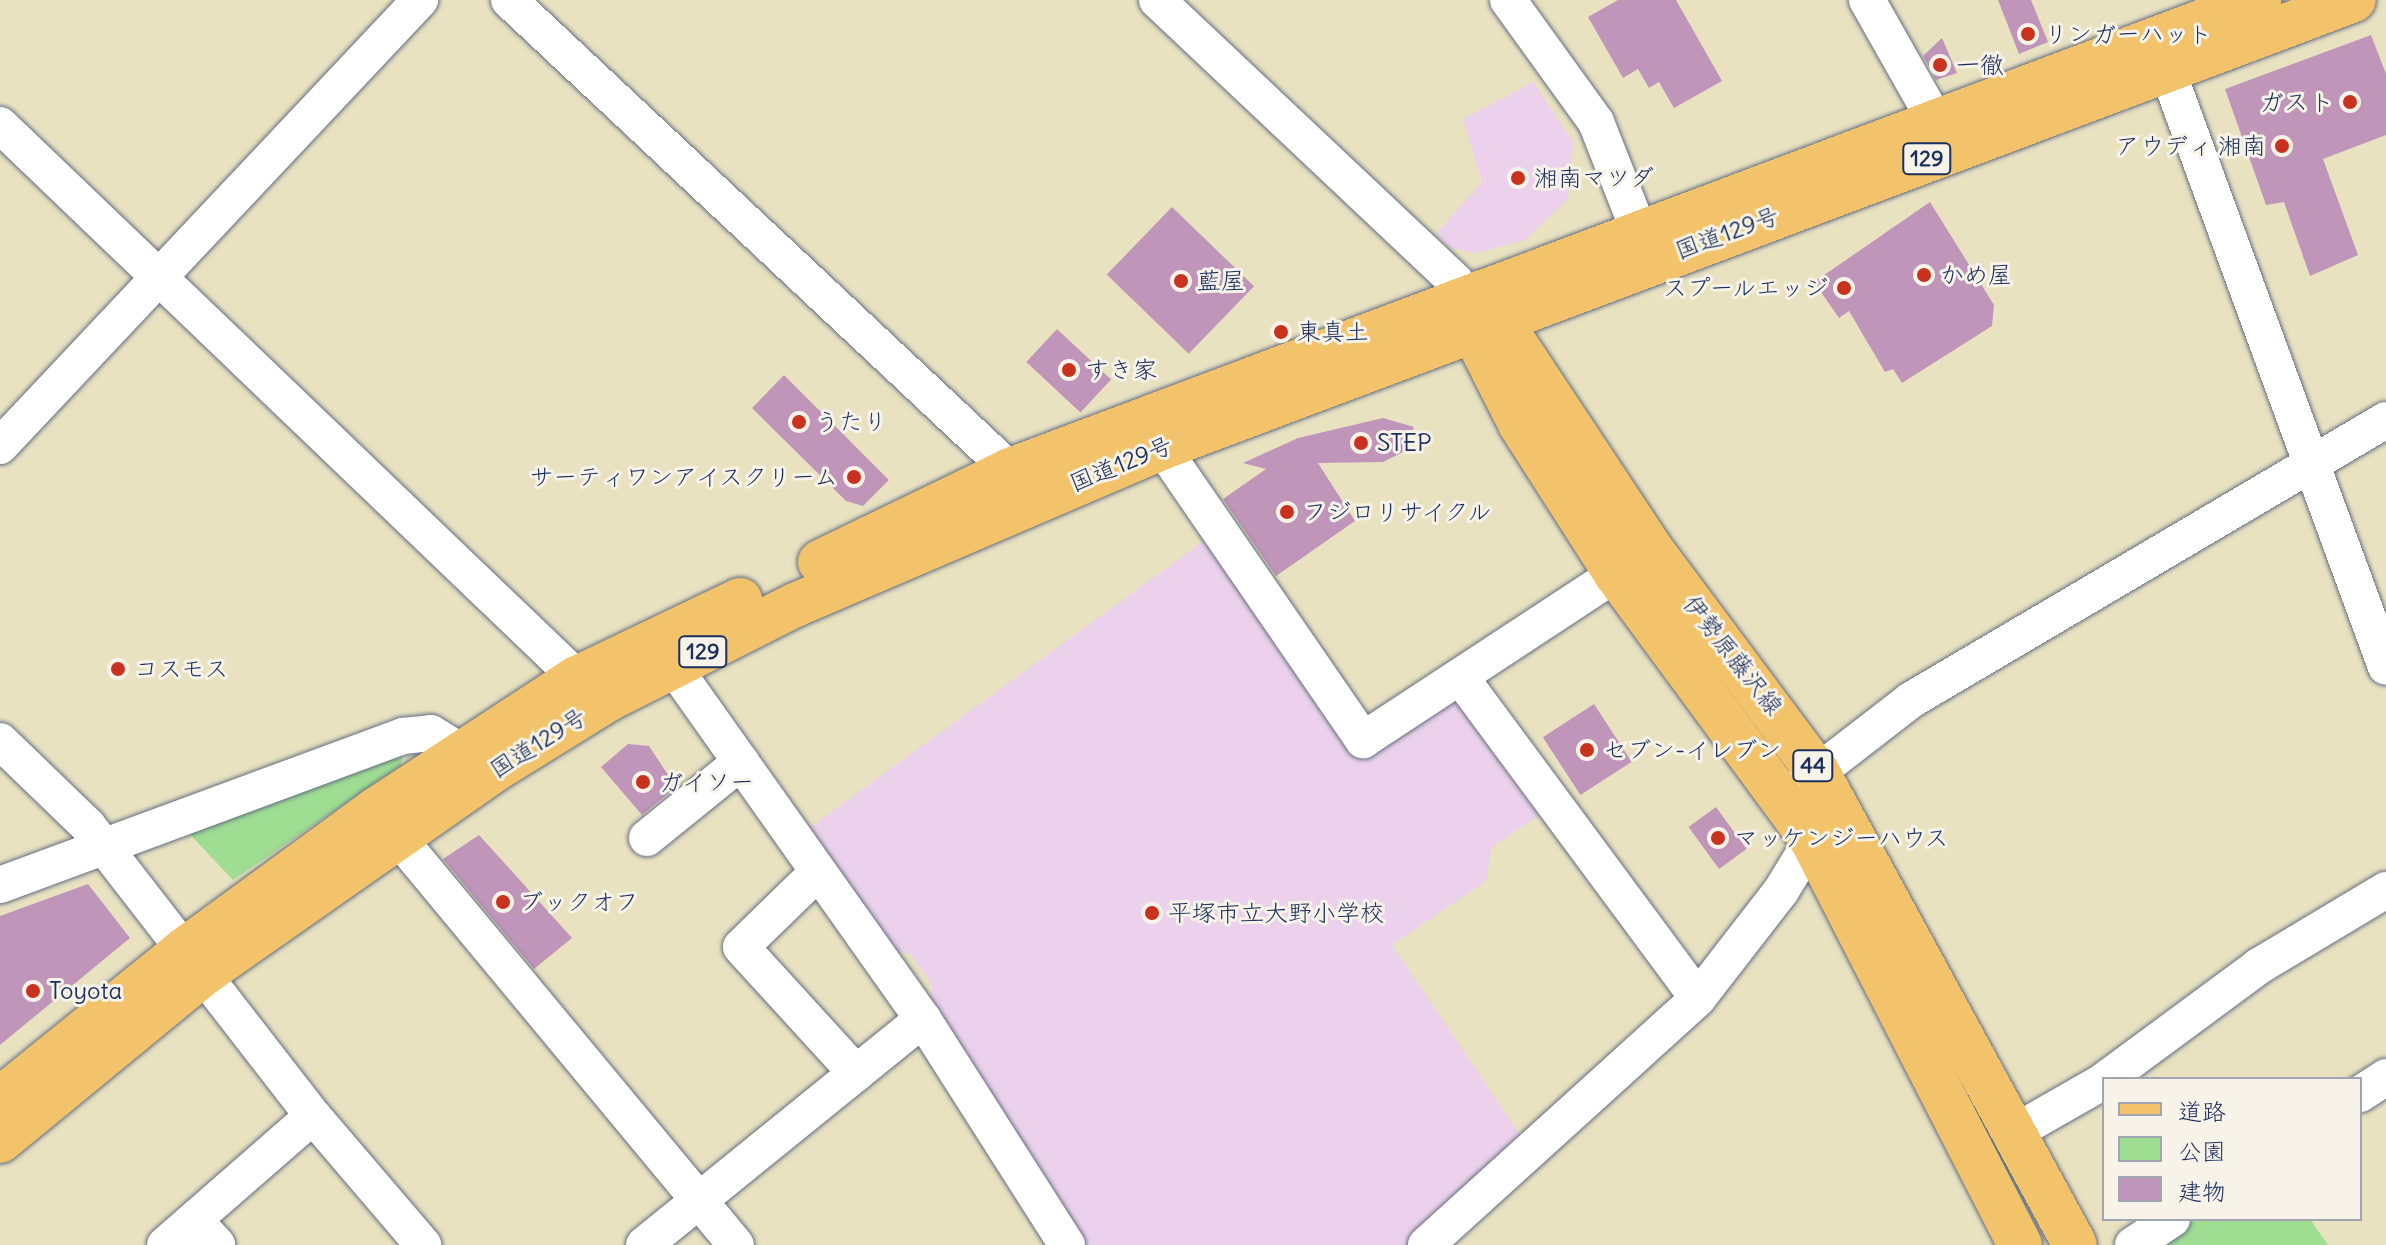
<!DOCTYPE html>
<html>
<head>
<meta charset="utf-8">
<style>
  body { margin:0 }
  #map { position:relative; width:2386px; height:1245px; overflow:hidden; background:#e9e2c1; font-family:Delius,"Klee One",sans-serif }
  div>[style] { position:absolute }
  .built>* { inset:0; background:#ebd1eb }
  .green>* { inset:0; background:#9edd92 }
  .building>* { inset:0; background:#c095ba; transform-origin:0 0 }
  .roads { filter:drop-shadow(0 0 2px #636e81) drop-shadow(0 0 2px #636e81) }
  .minor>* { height:36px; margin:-18px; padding:0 18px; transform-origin:18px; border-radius:18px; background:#fff }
  .major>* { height:44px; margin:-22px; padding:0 22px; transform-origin:22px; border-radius:22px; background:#f2c36a }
  .highway>* { height:44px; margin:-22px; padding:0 22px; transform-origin:22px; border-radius:22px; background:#f2c36a }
  .dots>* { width:22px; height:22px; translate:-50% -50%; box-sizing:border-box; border:4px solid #f7f3e8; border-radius:50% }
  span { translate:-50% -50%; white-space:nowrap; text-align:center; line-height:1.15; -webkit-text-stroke:6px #f7f3e8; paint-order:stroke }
  .shield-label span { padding:2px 6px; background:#f7f3e8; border:2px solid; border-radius:6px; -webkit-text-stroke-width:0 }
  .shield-label { font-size:22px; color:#1b2f5e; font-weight:700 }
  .poi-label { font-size:24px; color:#1b2f5e }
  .left { translate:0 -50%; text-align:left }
  .right { translate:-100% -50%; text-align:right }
  .street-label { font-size:24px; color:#1b2f5e }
  .legend { position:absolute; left:2102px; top:1077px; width:260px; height:144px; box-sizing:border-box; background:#f7f3e8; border:2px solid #9fa5b1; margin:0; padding:10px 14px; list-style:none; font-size:24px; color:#1b2f5e }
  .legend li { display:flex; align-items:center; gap:16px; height:40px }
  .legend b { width:40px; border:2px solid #9fa5b1 }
</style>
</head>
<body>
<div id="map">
  <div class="built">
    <div style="clip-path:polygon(1533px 82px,1573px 142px,1568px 199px,1525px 240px,1476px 253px,1451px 248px,1436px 234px,1482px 182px,1463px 119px)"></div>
    <div style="clip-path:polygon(1212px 535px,1358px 750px,1450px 691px,1544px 812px,1492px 847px,1486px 881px,1392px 945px,1531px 1151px,1421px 1245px,1085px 1245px,929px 1004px,932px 985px,910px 954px,891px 950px,805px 831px)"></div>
  </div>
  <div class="green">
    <div style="clip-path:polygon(402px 753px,401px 765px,233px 880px,182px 826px)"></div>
    <div style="clip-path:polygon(2189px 1219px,2310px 1219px,2328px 1245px,2151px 1245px)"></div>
  </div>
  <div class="building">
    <div style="clip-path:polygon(1618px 0,1676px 0,1722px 81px,1674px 108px,1659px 82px,1649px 88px,1638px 69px,1623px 78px,1588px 17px)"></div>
    <div style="clip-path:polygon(1998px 0,2031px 0,2048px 42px,2019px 54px)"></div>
    <div style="clip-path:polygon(2371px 35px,2386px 74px,2386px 135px,2323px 159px,2358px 255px,2310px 276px,2284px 202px,2266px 205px,2225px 89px)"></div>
    <div style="clip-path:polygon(1942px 38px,1957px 73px,1936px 80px,1923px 56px)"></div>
    <div style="clip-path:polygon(1930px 202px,1994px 305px,1992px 326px,1902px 383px,1893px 369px,1885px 372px,1849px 311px,1839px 318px,1814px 282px)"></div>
    <div style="left:1172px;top:207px;width:114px;height:94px;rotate:44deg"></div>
    <div style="left:1057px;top:329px;width:74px;height:45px;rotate:43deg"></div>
    <div style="clip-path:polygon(784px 375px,889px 480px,863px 506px,846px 501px,752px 408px)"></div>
    <div style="clip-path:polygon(1383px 418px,1414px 427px,1405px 451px,1383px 462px,1318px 463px,1355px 521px,1276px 576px,1223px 499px,1266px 469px,1243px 463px,1298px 438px)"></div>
    <div style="left:1594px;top:704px;width:69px;height:61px;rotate:57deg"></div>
    <div style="clip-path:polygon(628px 744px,649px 746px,676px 787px,642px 815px,601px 767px)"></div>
    <div style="left:1716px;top:807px;width:52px;height:34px;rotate:54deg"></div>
    <div style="clip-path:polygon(479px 835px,572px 938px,534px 969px,443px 859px)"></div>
    <div style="clip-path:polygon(88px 884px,130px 938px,0 1045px,0 916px)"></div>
  </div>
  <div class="roads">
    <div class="minor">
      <div style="left:509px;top:0;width:687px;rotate:43.17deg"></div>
      <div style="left:1157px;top:0;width:410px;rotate:43.3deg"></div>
      <div style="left:1508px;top:0;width:150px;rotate:54.2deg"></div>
      <div style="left:1596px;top:122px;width:117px;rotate:68.5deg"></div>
      <div style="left:1639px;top:231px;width:30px;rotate:41deg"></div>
      <div style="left:1867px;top:0;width:138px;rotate:60.5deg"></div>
      <div style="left:2158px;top:45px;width:662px;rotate:69.87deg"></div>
      <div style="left:0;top:125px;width:799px;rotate:43.78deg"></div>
      <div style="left:1148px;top:427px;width:380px;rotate:55.5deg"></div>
      <div style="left:1363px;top:740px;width:303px;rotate:-33.3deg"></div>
      <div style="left:0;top:446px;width:613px;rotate:-46.72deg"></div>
      <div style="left:658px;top:645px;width:458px;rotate:54.7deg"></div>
      <div style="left:923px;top:1019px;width:268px;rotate:57.5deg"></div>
      <div style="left:1461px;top:678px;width:398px;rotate:53.5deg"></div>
      <div style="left:0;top:741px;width:122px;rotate:44deg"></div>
      <div style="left:88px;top:826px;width:367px;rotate:52.2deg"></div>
      <div style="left:313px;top:1116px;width:170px;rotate:49.5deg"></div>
      <div style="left:1796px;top:789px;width:145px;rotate:-37.7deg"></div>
      <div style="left:1911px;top:700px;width:551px;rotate:-30.52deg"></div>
      <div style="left:381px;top:817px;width:556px;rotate:50.33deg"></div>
      <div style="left:647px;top:838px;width:121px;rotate:-39deg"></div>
      <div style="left:818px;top:872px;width:107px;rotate:135.8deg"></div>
      <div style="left:741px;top:947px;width:171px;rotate:47.6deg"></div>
      <div style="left:0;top:885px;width:430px;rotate:-20.3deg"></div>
      <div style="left:403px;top:736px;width:28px;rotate:-6deg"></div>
      <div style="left:431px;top:733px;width:36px;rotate:32deg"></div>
      <div style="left:2106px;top:1079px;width:190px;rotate:-36.4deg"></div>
      <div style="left:2259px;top:966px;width:148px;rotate:-30.9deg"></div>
      <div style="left:2360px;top:1094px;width:31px;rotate:-33deg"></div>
      <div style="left:2015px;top:1132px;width:103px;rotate:-29.8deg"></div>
      <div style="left:194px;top:1220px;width:34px;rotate:47deg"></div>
      <div style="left:165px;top:1245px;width:196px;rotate:-41.1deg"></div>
      <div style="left:644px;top:1245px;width:359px;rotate:-39deg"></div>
      <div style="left:1426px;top:1245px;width:367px;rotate:-42.2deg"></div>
      <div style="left:1698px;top:998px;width:135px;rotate:-52.2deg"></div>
      <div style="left:1781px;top:891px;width:60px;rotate:-58.7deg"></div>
      <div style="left:1812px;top:840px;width:24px;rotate:-85deg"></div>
      <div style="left:2133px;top:1245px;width:47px;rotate:-33.7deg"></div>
    </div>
    <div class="major">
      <div style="left:1481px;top:292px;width:308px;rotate:56.5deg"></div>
      <div style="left:1651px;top:549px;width:279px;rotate:53.3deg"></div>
      <div style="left:1818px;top:773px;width:537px;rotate:61.43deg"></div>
      <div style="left:1458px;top:301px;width:138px;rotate:63.2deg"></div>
      <div style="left:1520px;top:424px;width:178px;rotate:57.4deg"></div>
      <div style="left:1616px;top:574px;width:330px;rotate:53.6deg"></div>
      <div style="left:1812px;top:840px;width:455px;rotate:62.8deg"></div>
    </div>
    <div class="highway">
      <div style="left:820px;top:562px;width:211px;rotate:-25.8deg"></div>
      <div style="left:1010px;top:470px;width:1335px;rotate:-20.62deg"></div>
      <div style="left:0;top:1099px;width:237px;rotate:-39deg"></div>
      <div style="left:184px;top:950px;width:237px;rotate:-36.2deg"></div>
      <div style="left:375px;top:810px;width:241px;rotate:-33.2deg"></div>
      <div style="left:577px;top:678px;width:181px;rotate:-25.6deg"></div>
      <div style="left:0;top:1141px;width:263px;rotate:-39.4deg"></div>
      <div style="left:203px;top:974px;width:352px;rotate:-35deg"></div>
      <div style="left:491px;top:772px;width:137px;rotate:-31.8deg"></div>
      <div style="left:607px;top:700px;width:211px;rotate:-26.8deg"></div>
      <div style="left:795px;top:605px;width:398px;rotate:-23.2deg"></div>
      <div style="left:1161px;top:448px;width:1274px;rotate:-20.58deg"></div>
    </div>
  </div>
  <div class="dots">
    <div style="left:2028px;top:34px;background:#c8321e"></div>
    <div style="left:1940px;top:65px;background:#c8321e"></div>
    <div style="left:2350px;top:102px;background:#c8321e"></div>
    <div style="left:2282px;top:146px;background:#c8321e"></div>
    <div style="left:1518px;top:178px;background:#c8321e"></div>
    <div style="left:1924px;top:275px;background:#c8321e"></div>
    <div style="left:1181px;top:281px;background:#c8321e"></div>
    <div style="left:1844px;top:288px;background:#c8321e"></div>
    <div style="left:1281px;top:332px;background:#c8321e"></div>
    <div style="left:1069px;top:370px;background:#c8321e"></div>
    <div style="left:799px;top:422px;background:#c8321e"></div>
    <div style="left:1361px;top:443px;background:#c8321e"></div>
    <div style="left:854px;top:477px;background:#c8321e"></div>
    <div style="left:1287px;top:512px;background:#c8321e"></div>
    <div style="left:118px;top:669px;background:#c8321e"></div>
    <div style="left:1587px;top:750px;background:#c8321e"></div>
    <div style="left:643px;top:782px;background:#c8321e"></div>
    <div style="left:1718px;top:838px;background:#c8321e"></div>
    <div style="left:503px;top:902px;background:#c8321e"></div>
    <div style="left:1152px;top:913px;background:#c8321e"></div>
    <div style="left:33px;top:991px;background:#c8321e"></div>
  </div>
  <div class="shield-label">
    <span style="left:1927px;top:159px">129</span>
    <span style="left:703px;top:652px">129</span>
    <span style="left:1813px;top:766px">44</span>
  </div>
  <div class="poi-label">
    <span class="left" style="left:2044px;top:34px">リンガーハット</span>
    <span class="left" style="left:1956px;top:65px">一徹</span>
    <span class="right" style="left:2334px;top:102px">ガスト</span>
    <span class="right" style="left:2266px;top:146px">アウディ 湘南</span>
    <span class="left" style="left:1534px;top:178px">湘南マツダ</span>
    <span class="left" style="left:1940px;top:275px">かめ屋</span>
    <span class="left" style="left:1197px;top:281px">藍屋</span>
    <span class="right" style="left:1828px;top:288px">スプールエッジ</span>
    <span class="left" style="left:1297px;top:332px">東真土</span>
    <span class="left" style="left:1085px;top:370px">すき家</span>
    <span class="left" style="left:815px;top:422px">うたり</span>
    <span class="left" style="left:1377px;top:443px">STEP</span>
    <span class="right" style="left:838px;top:477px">サーティワンアイスクリーム</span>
    <span class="left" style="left:1303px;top:512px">フジロリサイクル</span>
    <span class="left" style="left:134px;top:669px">コスモス</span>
    <span class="left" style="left:1603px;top:750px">セブン-イレブン</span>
    <span class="left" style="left:659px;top:782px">ガイソー</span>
    <span class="left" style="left:1734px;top:838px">マッケンジーハウス</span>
    <span class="left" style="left:519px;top:902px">ブックオフ</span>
    <span class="left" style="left:1168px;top:913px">平塚市立大野小学校</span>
    <span class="left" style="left:49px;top:991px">Toyota</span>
  </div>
  <div class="street-label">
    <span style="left:1727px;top:233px;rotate:-20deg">国道129号</span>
    <span style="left:1121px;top:464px;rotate:-22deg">国道129号</span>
    <span style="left:1733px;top:655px;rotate:52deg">伊勢原藤沢線</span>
    <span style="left:538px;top:743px;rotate:-32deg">国道129号</span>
  </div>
  <ul class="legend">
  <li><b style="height:10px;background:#f2c36a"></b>道路</li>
  <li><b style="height:22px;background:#9edd92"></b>公園</li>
  <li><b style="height:22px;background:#c095ba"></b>建物</li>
  </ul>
</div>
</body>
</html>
